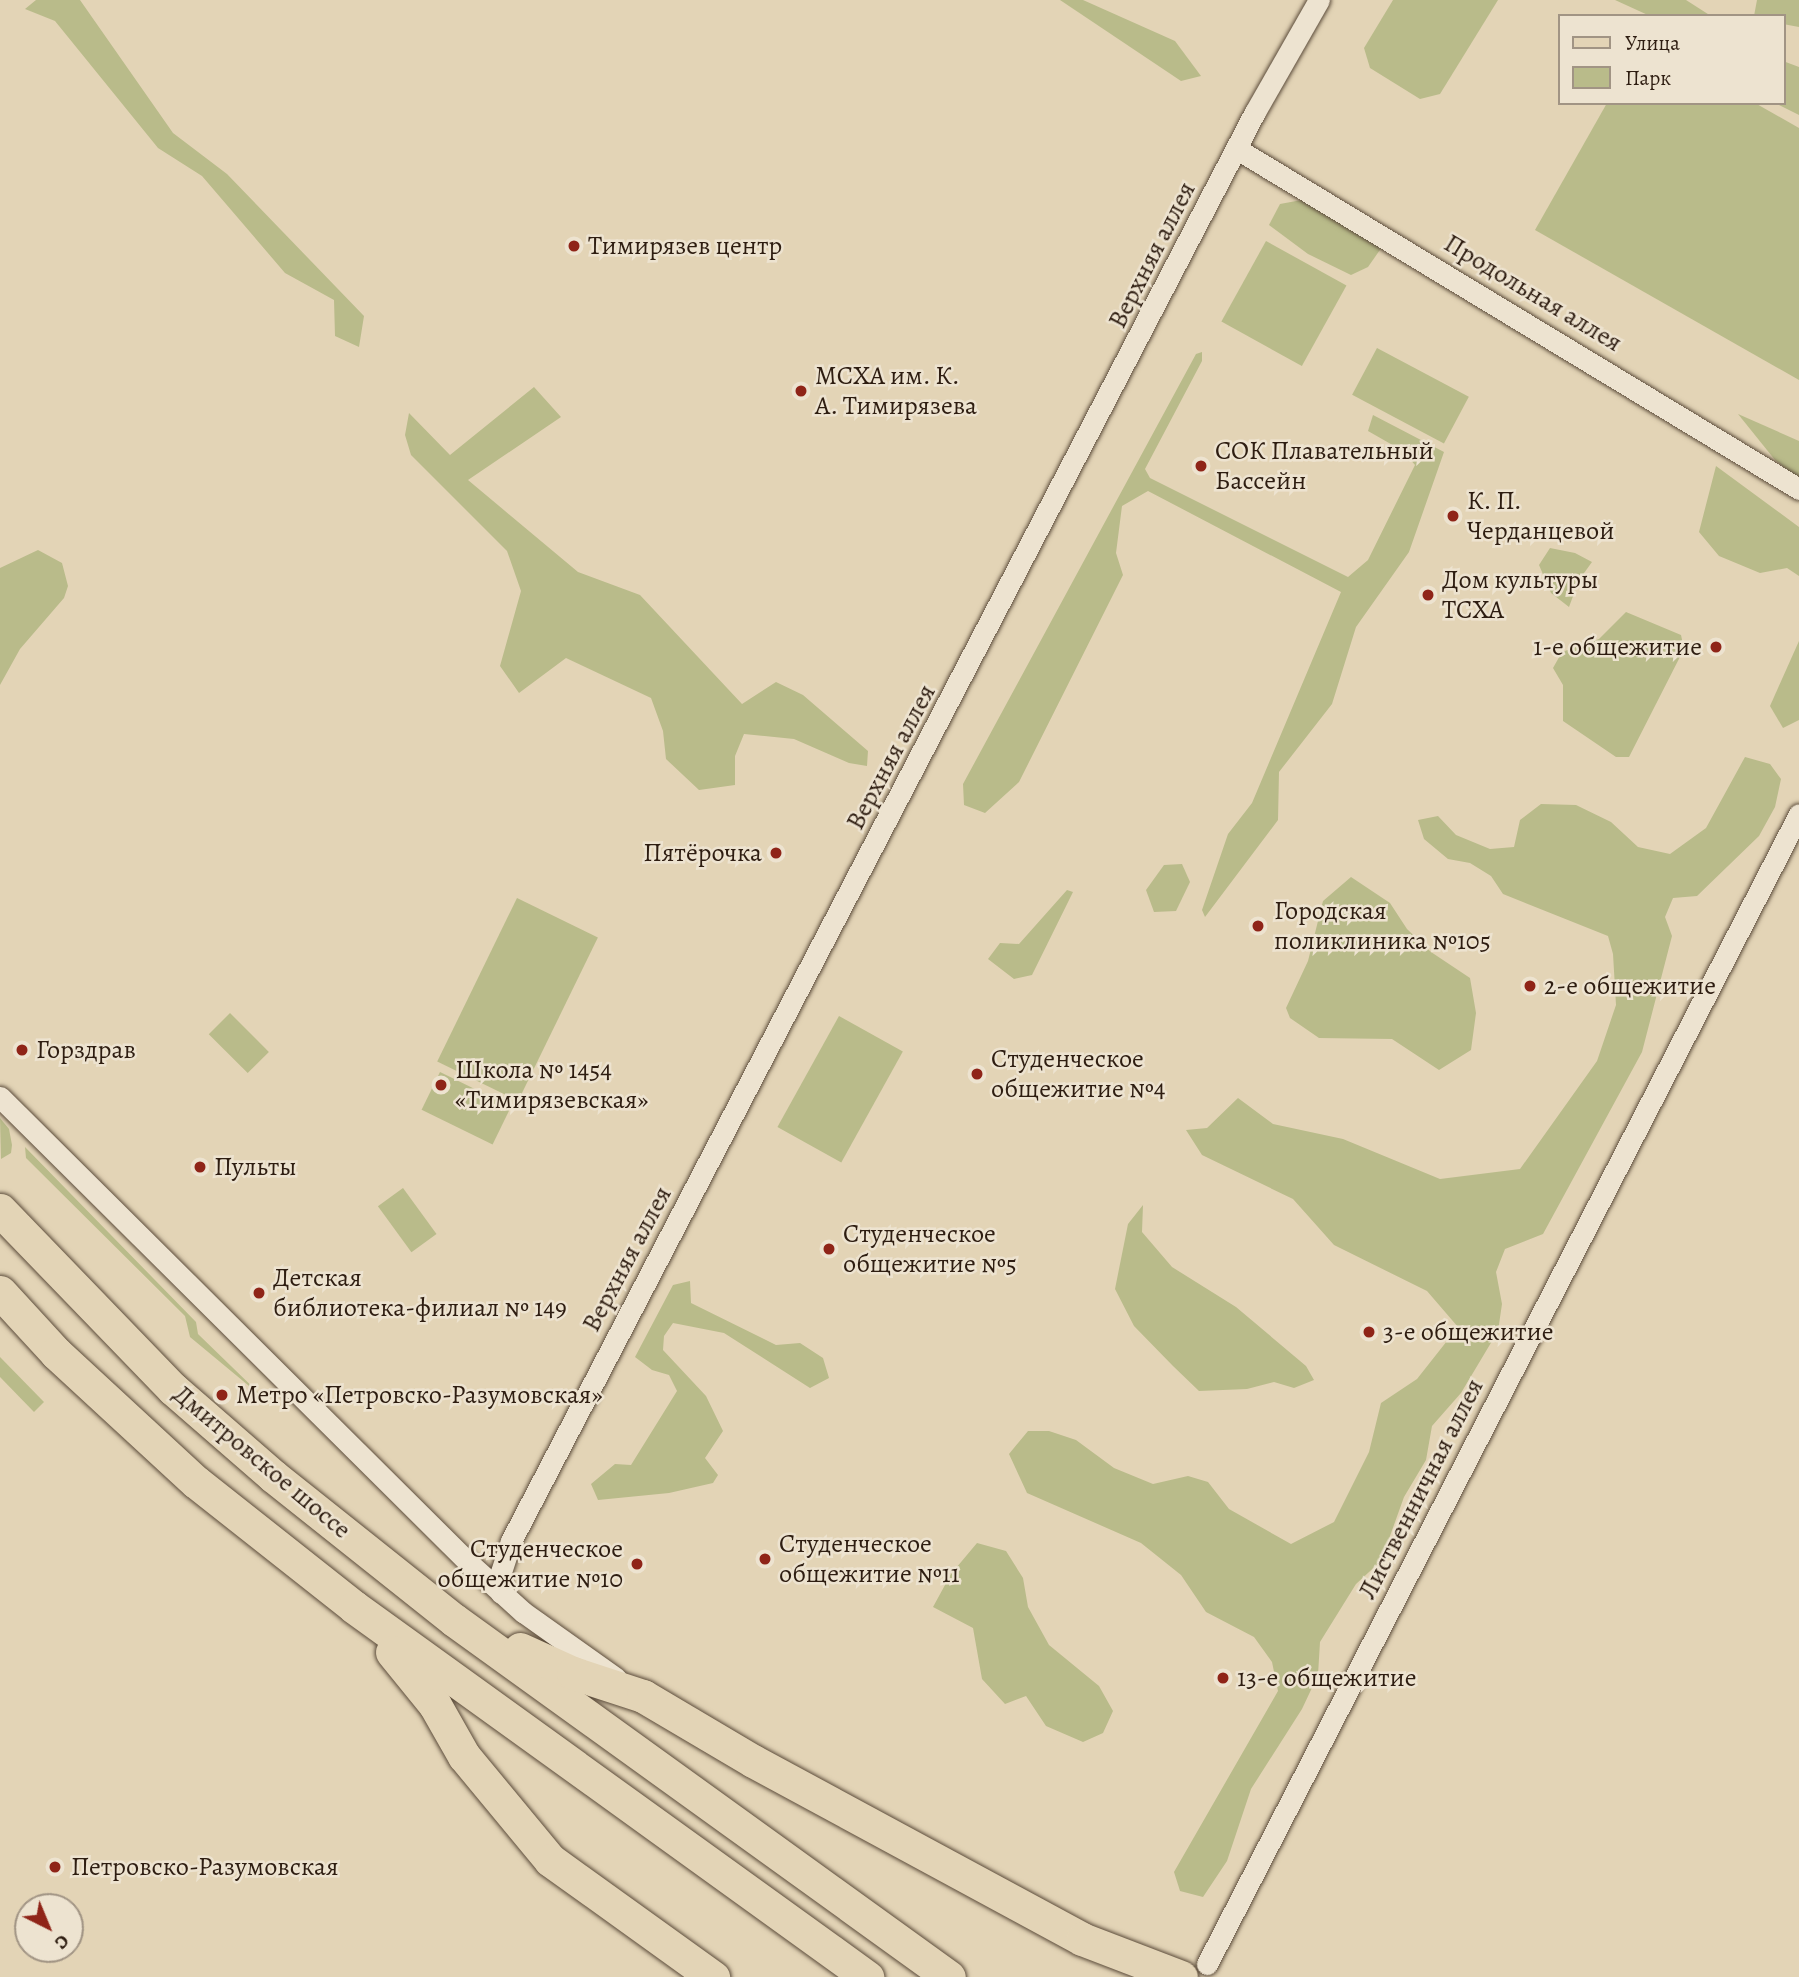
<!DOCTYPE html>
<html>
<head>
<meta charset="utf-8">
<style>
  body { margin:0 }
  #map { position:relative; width:1799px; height:1977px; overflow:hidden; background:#e3d4b6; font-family:Alegreya,serif }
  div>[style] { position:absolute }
  .green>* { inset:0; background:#b9bb8a; transform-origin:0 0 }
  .roads { filter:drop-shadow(0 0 2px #5b4b3a) drop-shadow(0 0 2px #5b4b3a) }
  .street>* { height:21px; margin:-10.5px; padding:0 10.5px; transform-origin:10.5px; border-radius:10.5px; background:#ede3d0 }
  .primary>* { height:33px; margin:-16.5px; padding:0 16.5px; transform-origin:16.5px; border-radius:16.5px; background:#e3d4b6 }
  .dots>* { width:19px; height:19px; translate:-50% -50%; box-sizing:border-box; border:4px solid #ede3d0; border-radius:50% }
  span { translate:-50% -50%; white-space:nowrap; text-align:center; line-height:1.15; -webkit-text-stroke:5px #ede3d0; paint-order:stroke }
  .poi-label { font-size:26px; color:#2e1d11 }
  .left { translate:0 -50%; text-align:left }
  .right { translate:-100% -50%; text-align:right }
  .street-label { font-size:26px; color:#2e1d11 }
  .legend { position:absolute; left:1558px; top:14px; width:228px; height:91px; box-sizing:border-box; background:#ede3d0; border:2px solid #a19484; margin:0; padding:9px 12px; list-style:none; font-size:21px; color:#2e1d11 }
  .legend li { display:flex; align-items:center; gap:14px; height:35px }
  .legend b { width:35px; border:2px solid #a19484 }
  .north { position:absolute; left:14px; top:1893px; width:70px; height:70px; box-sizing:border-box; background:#ede3d0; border:2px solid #a19484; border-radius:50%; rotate:137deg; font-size:19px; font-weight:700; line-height:28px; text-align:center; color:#2e1d11 }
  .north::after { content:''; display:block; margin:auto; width:24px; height:32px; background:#8f2418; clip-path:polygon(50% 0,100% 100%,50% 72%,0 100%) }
</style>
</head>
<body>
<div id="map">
  <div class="green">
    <div style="clip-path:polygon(36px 0,80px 0,173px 133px,227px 174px,364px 316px,359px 347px,335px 336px,334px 300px,285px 273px,202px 176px,158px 148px,55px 21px,25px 9px)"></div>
    <div style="clip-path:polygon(1060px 0,1083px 0,1175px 41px,1201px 76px,1181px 81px)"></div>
    <div style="clip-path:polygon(1393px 0,1498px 0,1440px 94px,1420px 99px,1370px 68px,1364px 48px)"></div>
    <div style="clip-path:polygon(1615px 0,1686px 0,1711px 16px,1650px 16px)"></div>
    <div style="clip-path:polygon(1757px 0,1799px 0,1799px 27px,1783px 24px,1783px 16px,1754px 16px)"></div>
    <div style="clip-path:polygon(1783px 61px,1799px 67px,1799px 115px,1775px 103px,1783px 103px)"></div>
    <div style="clip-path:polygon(1607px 103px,1755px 103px,1799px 128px,1799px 380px,1535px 230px)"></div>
    <div style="clip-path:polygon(1307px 199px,1382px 247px,1368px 267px,1351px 275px,1308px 254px,1269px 225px,1280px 204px)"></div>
    <div style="left:1266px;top:241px;width:92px;height:92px;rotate:29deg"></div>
    <div style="left:1377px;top:348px;width:104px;height:53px;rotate:28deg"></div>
    <div style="clip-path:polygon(1202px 352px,1202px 361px,1145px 469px,1150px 478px,1348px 577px,1368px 560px,1415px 465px,1403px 451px,1368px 431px,1373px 415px,1444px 452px,1409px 552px,1356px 627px,1332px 704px,1279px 772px,1278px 820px,1205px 917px,1202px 910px,1228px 834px,1252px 803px,1341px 592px,1148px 491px,1122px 506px,1116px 553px,1123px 575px,1019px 782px,985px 813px,964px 805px,963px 784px,1196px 354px)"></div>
    <div style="clip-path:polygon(534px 387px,561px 417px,468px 480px,578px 572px,640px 595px,742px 704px,776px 682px,803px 695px,868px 751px,867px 766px,849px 763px,794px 739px,744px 734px,735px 756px,735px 785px,699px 790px,666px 759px,663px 731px,651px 698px,566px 658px,519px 693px,500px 666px,521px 591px,507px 551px,411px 455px,405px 435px,409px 413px,450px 455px)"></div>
    <div style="clip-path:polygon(1738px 414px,1799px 441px,1799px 479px,1775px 460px)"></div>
    <div style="clip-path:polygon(1716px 466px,1799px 527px,1799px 576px,1787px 568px,1760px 573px,1719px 556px,1699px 532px)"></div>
    <div style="clip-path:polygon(1550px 548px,1575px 553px,1592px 562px,1579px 580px,1569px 607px,1551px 593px,1539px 565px)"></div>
    <div style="clip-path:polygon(38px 550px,62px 563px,68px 586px,64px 598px,20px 649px,0 685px,0 568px)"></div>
    <div style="clip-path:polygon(1626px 612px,1681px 635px,1684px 649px,1629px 757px,1616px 757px,1563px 721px,1563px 685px,1553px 668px,1562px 652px,1599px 639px)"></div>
    <div style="clip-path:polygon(1799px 641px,1799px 720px,1783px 728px,1770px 706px)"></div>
    <div style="clip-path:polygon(1745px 757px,1770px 764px,1781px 779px,1775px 807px,1759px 836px,1697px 896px,1673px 898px,1665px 917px,1672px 936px,1642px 1052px,1543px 1234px,1505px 1249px,1496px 1272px,1502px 1304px,1498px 1331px,1461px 1393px,1432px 1426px,1426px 1460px,1404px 1497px,1381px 1561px,1356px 1584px,1320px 1642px,1318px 1675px,1302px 1709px,1251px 1789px,1227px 1861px,1203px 1897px,1180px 1891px,1174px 1872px,1278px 1691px,1272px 1662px,1254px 1637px,1206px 1612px,1181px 1575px,1141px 1543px,1027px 1493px,1009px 1454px,1028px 1431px,1049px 1431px,1076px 1440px,1114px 1468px,1153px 1484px,1188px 1476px,1208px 1482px,1229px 1509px,1291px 1544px,1334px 1522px,1369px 1452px,1381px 1403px,1417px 1379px,1458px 1327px,1427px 1291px,1334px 1245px,1293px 1199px,1202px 1155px,1186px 1130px,1207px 1128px,1238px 1098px,1273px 1124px,1343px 1139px,1440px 1179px,1520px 1169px,1597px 1061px,1616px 1005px,1613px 954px,1608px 936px,1503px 894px,1491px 876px,1470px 863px,1448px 859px,1424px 839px,1418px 820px,1438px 816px,1456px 835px,1490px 849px,1514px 847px,1520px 820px,1541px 804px,1576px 805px,1611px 822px,1638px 847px,1670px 854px,1706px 828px)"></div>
    <div style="clip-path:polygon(1182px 864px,1190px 882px,1176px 911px,1154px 912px,1146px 890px,1164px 865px)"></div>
    <div style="clip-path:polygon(1351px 877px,1390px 903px,1407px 929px,1431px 952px,1470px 978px,1476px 1013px,1471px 1050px,1439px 1070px,1392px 1039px,1319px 1038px,1290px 1018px,1286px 1008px,1308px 961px,1323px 901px)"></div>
    <div style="clip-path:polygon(1067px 890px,1073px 892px,1032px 975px,1014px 979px,988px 959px,1000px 943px,1019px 944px)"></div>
    <div style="left:517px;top:898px;width:90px;height:182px;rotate:26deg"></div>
    <div style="left:230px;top:1013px;width:55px;height:30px;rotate:45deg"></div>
    <div style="left:839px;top:1016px;width:73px;height:127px;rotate:29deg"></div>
    <div style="left:440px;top:1072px;width:79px;height:42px;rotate:26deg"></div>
    <div style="clip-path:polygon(0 1118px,9px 1129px,12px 1145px,11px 1153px,1px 1159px)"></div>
    <div style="clip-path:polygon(25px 1147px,196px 1322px,198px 1334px,267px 1401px,190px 1337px,185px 1316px,26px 1158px)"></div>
    <div style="left:403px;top:1188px;width:57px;height:31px;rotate:54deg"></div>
    <div style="clip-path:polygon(1143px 1205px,1142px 1232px,1172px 1267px,1236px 1307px,1306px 1366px,1314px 1380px,1294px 1388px,1274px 1382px,1247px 1389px,1199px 1391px,1173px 1366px,1134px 1326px,1115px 1289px,1128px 1224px)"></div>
    <div style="clip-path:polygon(690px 1281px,691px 1303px,776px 1345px,800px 1343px,823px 1358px,829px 1378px,810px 1388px,724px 1333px,673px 1323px,664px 1336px,663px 1350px,706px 1396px,723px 1431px,705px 1458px,718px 1475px,713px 1483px,669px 1493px,598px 1500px,591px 1484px,615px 1464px,631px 1465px,677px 1391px,669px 1375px,652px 1370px,635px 1357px,673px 1285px)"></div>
    <div style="clip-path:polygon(0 1357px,44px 1402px,34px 1412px,0 1377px)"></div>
    <div style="clip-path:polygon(977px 1543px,1006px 1551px,1023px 1578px,1028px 1607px,1049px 1645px,1099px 1686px,1113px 1711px,1103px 1733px,1083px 1742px,1046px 1726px,1026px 1696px,1005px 1704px,982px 1679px,973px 1628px,933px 1607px,951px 1574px)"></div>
  </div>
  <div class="roads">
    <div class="street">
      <div style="left:1237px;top:149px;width:657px;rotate:31.17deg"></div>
      <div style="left:0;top:1097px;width:663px;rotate:44.82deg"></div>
      <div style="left:470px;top:1564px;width:72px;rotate:42.2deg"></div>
      <div style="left:523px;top:1612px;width:114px;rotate:35.4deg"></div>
      <div style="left:501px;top:1593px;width:21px;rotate:-90deg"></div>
      <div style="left:501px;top:1572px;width:33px;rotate:-72deg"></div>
      <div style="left:511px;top:1541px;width:1611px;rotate:-62.5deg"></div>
      <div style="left:1255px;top:112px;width:129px;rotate:-60.3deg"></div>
      <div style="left:1207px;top:1964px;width:1293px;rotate:-62.76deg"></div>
    </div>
    <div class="primary">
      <div style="left:0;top:1210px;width:249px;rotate:46deg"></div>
      <div style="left:173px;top:1389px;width:133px;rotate:41deg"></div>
      <div style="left:273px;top:1476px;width:231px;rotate:38.5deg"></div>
      <div style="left:454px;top:1620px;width:610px;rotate:35.8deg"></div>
      <div style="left:0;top:1292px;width:83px;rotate:47.4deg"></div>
      <div style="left:56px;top:1353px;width:190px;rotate:42.7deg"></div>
      <div style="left:196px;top:1482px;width:201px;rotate:38.3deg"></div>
      <div style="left:354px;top:1607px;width:633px;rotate:35.8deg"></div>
      <div style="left:520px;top:1649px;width:58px;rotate:24.4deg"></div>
      <div style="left:573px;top:1673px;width:74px;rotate:18.2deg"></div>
      <div style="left:643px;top:1696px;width:128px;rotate:30.6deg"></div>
      <div style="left:753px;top:1761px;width:374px;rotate:28.4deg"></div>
      <div style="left:1082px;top:1939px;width:106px;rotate:21deg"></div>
      <div style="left:392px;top:1652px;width:68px;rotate:50.9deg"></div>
      <div style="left:435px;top:1705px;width:59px;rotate:60.4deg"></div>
      <div style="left:464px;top:1756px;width:135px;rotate:50.4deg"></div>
      <div style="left:550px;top:1860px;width:201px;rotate:35.7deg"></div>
    </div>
  </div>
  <div class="dots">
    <div style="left:574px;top:246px;background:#8f2418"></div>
    <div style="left:801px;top:391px;background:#8f2418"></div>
    <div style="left:1201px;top:466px;background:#8f2418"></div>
    <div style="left:1453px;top:516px;background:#8f2418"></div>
    <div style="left:1428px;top:595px;background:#8f2418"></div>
    <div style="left:1716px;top:647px;background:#8f2418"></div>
    <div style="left:776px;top:853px;background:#8f2418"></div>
    <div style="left:1258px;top:926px;background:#8f2418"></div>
    <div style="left:1530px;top:986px;background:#8f2418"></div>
    <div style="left:22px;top:1050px;background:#8f2418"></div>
    <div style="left:977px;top:1074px;background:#8f2418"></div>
    <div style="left:441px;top:1085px;background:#8f2418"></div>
    <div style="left:200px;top:1167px;background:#8f2418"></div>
    <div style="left:829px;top:1249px;background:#8f2418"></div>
    <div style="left:259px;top:1293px;background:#8f2418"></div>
    <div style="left:1369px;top:1332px;background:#8f2418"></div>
    <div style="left:222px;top:1395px;background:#8f2418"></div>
    <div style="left:765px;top:1559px;background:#8f2418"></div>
    <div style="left:637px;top:1564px;background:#8f2418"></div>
    <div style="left:1223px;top:1678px;background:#8f2418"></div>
    <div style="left:55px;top:1867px;background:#8f2418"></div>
  </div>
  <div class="poi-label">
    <span class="left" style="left:588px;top:246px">Тимирязев центр</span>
    <span class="left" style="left:815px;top:391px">МСХА им. К.<br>А. Тимирязева</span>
    <span class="left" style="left:1215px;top:466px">СОК Плавательный<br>Бассейн</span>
    <span class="left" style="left:1467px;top:516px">К. П.<br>Черданцевой</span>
    <span class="left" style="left:1442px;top:595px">Дом культуры<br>ТСХА</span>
    <span class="right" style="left:1702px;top:647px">1-е общежитие</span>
    <span class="right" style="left:762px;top:853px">Пятёрочка</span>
    <span class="left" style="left:1274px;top:926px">Городская<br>поликлиника №105</span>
    <span class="left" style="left:1544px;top:986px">2-е общежитие</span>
    <span class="left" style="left:36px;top:1050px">Горздрав</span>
    <span class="left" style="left:991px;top:1074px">Студенческое<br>общежитие №4</span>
    <span class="left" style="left:455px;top:1085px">Школа № 1454<br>«Тимирязевская»</span>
    <span class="left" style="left:214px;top:1167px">Пульты</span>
    <span class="left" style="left:843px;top:1249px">Студенческое<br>общежитие №5</span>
    <span class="left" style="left:273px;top:1293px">Детская<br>библиотека-филиал № 149</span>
    <span class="left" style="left:1383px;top:1332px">3-е общежитие</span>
    <span class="left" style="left:236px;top:1395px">Метро «Петровско-Разумовская»</span>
    <span class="left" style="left:779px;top:1559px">Студенческое<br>общежитие №11</span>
    <span class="right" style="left:623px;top:1564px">Студенческое<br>общежитие №10</span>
    <span class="left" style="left:1237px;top:1678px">13-е общежитие</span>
    <span class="left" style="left:71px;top:1867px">Петровско-Разумовская</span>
  </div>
  <div class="street-label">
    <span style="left:1152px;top:255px;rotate:-63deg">Верхняя аллея</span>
    <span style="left:1533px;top:293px;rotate:31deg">Продольная аллея</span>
    <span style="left:891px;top:757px;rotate:-62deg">Верхняя аллея</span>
    <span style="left:627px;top:1259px;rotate:-62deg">Верхняя аллея</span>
    <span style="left:262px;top:1462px;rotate:40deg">Дмитровское шоссе</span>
    <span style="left:1421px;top:1489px;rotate:-63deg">Лиственничная аллея</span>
  </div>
  <ul class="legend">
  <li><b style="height:9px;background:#e3d4b6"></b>Улица</li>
  <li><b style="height:19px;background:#b9bb8a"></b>Парк</li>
  </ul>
  <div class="north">С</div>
</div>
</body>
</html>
